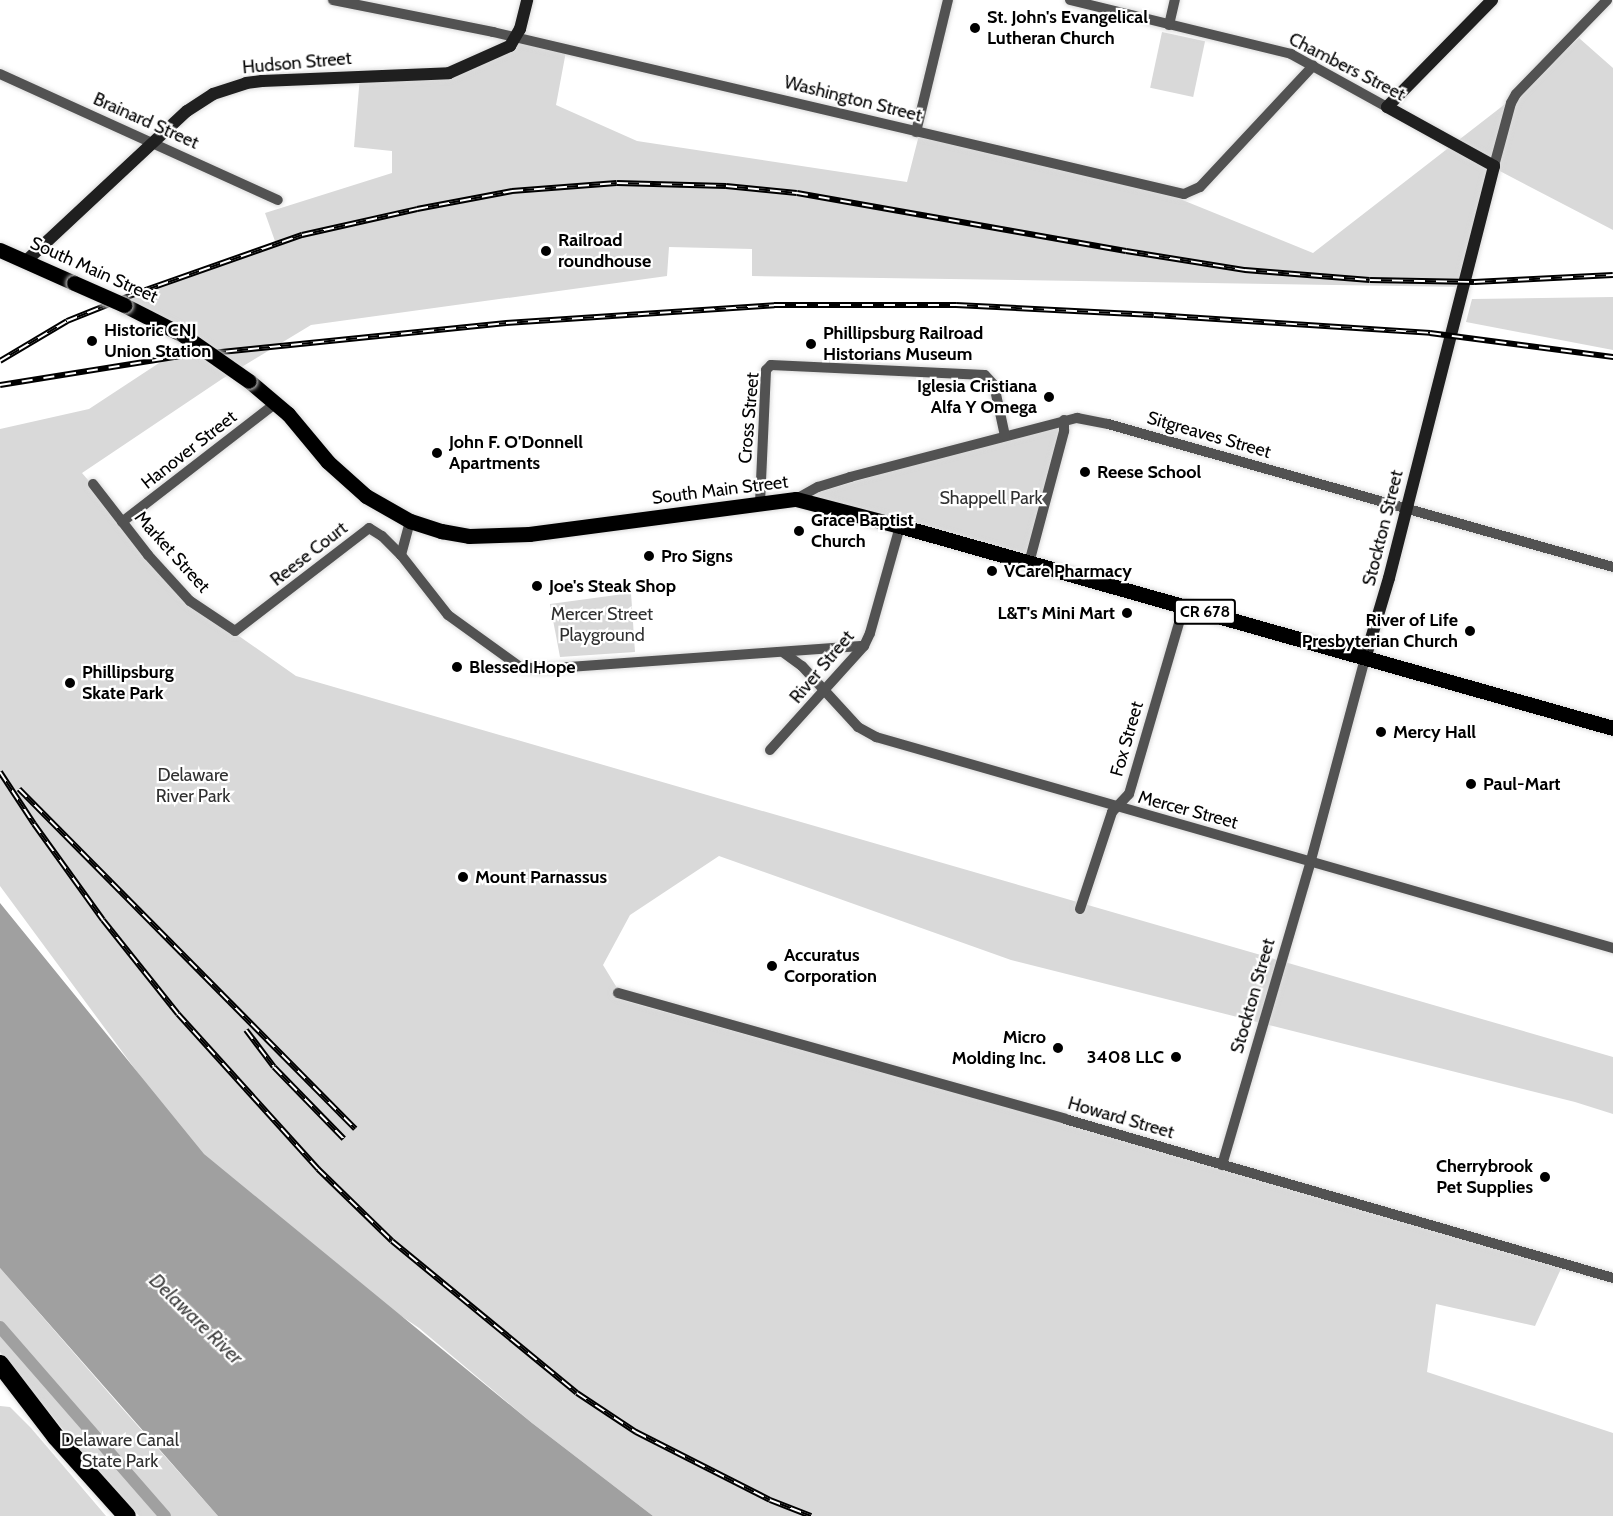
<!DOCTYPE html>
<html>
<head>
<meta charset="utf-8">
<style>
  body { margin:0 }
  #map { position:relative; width:1613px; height:1516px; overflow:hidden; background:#fff; font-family:Cabin,sans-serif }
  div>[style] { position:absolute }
  .green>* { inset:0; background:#d9d9d9; transform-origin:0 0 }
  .water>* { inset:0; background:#a0a0a0 }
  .canal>* { height:12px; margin:-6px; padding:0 6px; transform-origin:6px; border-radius:6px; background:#a0a0a0 }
  .roads { filter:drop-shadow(0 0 2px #dbdbdb) drop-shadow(0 0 2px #dbdbdb) }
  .street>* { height:10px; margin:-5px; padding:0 5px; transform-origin:5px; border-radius:5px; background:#525252 }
  .secondary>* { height:12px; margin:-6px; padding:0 6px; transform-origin:6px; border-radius:6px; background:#1f1f1f }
  .primary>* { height:15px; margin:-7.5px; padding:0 7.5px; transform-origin:7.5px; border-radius:7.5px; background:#000 }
  .highway>* { height:18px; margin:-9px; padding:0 9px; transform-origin:9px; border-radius:9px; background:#000 }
  .rail>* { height:6px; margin-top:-3px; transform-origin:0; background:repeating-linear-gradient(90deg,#fff 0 11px,#000 0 22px); box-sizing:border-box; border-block:2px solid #000 }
  .bridges { filter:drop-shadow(0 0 2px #dbdbdb) drop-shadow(0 0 2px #dbdbdb) }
  .primary-bridge>* { height:15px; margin:-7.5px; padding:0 7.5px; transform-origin:7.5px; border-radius:7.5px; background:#000 }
  .dots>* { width:16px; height:16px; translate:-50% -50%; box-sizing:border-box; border:3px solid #fff; border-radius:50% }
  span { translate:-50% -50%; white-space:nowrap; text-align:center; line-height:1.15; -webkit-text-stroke:4.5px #fff; paint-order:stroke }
  .shield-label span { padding:2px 4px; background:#fff; border:2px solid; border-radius:4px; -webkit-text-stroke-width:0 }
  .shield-label { font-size:16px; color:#000; font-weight:700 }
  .poi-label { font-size:18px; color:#000; font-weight:700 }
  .left { translate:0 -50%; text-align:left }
  .right { translate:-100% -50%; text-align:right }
  .street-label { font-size:18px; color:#000 }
  .park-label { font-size:18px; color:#303030 }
  .water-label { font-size:20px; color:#414141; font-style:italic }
</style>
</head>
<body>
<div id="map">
  <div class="green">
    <div style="left:1162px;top:32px;width:44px;height:57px;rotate:12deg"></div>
    <div style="clip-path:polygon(516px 35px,567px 46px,556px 105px,637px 141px,907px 182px,919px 135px,1170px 195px,1313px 253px,1509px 101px,1579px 38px,1613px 68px,1613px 230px,1494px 168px,1465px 287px,752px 276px,752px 249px,669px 247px,667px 276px,311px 325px,222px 379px,82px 473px,196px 606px,296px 676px,1613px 1057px,1613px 1114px,1575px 1102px,1011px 960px,719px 856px,630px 915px,603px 965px,625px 1001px,1564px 1262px,1535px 1326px,1436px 1304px,1427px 1372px,1613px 1433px,1613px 1516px,653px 1516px,532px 1423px,419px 1328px,233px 1202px,0 886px,0 429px,89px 409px,191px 342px,121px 300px,276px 244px,265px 213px,392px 173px,392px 151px,354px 147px,360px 76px,446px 72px)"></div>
    <div style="clip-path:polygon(1613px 297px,1613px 350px,1466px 322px,1472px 299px)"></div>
    <div style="clip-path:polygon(1064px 420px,1029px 563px,796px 499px)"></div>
    <div style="clip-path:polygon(631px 593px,635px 652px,560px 657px,550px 604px)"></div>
    <div style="clip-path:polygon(0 1268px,121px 1407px,218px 1516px,139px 1516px,93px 1466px,0 1352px)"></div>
    <div style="clip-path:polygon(0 1406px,10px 1407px,31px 1428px,106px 1516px,0 1516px)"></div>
  </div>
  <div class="water">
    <div style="clip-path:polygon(0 903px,204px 1154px,532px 1423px,653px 1516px,218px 1516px,0 1268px)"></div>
  </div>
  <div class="canal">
    <div style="left:0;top:1327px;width:251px;rotate:48.9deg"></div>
  </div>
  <div class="roads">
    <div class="street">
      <div style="left:333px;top:0;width:163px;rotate:11.3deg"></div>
      <div style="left:493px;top:32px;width:710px;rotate:13.19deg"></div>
      <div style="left:1184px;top:194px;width:17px;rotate:-24deg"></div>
      <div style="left:1200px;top:187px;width:166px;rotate:-47deg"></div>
      <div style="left:1070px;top:0;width:228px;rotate:13.7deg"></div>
      <div style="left:1291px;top:54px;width:110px;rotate:28.9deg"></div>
      <div style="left:1169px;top:25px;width:26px;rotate:-77deg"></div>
      <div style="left:0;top:74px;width:305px;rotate:24.4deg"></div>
      <div style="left:916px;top:132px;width:136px;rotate:-76.4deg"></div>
      <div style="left:1494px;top:166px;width:65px;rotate:-74.9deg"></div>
      <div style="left:1511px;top:103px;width:10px;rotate:-61deg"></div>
      <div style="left:1516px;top:94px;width:131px;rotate:-45.9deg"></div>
      <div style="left:93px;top:484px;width:90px;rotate:52.2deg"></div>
      <div style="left:148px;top:555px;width:62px;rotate:47.6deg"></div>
      <div style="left:190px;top:601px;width:54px;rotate:33.7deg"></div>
      <div style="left:235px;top:631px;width:169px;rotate:-37.5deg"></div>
      <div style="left:369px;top:528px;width:15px;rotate:32deg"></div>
      <div style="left:382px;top:536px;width:27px;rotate:45deg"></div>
      <div style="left:401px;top:555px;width:76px;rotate:51.9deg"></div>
      <div style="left:448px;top:615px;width:89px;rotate:35.8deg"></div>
      <div style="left:520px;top:667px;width:21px;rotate:5deg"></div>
      <div style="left:541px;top:669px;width:324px;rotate:-4.1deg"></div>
      <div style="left:796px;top:499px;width:25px;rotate:-29deg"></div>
      <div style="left:818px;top:487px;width:34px;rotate:-17deg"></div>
      <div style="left:850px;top:477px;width:235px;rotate:-14.6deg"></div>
      <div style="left:1077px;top:418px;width:32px;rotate:11deg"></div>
      <div style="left:1108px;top:424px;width:525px;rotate:15.81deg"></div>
      <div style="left:760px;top:503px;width:133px;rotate:-87.4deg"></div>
      <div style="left:766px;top:370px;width:7px;rotate:-45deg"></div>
      <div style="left:771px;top:365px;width:214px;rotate:2.7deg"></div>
      <div style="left:985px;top:375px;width:13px;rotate:48deg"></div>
      <div style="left:994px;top:385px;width:52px;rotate:77.8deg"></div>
      <div style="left:122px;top:522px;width:195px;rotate:-37.7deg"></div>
      <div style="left:401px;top:555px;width:35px;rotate:-75deg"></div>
      <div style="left:1029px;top:563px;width:137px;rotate:-75.1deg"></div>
      <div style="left:1064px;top:431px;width:11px;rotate:-90deg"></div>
      <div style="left:784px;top:653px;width:22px;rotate:36deg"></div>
      <div style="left:802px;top:666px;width:83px;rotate:47.4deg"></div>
      <div style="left:858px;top:727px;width:21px;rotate:29deg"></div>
      <div style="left:876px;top:737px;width:767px;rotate:15.98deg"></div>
      <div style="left:770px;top:750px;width:140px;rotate:-47.9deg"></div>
      <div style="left:864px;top:646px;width:14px;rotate:-65deg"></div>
      <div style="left:870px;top:633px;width:111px;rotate:-74.3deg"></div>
      <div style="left:1080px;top:909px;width:102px;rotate:-71.7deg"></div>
      <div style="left:1112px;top:812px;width:25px;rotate:-47deg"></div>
      <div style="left:1129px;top:794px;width:196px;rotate:-73.7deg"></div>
      <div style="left:618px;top:993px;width:464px;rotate:15.7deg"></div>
      <div style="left:1065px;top:1119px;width:571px;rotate:16.18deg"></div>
      <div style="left:1222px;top:1165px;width:318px;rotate:-73.7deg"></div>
      <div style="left:1311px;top:860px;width:208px;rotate:-75deg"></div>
    </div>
    <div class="secondary">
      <div style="left:26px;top:261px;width:220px;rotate:-43deg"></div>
      <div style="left:187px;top:111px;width:31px;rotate:-33deg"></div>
      <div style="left:213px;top:94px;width:35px;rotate:-18deg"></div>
      <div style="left:246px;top:83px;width:16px;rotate:-7deg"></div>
      <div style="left:262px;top:81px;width:187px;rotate:-2.4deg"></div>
      <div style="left:449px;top:73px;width:67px;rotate:-23.9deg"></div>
      <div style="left:510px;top:46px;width:20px;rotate:-60deg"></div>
      <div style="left:520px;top:29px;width:30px;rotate:-76deg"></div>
      <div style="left:1365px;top:659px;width:84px;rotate:-73.5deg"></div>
      <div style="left:1389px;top:578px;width:425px;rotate:-75.7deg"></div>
      <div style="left:1494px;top:166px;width:122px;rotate:-151.1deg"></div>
      <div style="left:1387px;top:107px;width:150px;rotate:-45.5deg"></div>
    </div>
    <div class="primary">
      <div style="left:0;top:250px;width:81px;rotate:24deg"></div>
      <div style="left:124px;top:305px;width:66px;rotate:27deg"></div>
      <div style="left:249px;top:381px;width:51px;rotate:40.2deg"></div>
      <div style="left:288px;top:414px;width:62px;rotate:50.2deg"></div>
      <div style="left:328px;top:462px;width:51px;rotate:41.8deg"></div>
      <div style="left:366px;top:496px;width:51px;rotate:29.6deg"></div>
      <div style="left:410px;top:521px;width:33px;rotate:18deg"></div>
      <div style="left:441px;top:531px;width:28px;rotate:10deg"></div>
      <div style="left:469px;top:536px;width:60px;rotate:-1.9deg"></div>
      <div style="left:529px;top:534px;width:269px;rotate:-7.5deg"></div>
      <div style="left:796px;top:499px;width:107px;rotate:14.6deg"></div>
      <div style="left:900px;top:526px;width:741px;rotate:15.82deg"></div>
    </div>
    <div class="highway">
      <div style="left:0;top:1364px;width:92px;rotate:52.5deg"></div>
      <div style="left:56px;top:1437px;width:106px;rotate:48.1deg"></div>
    </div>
  </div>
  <div class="rail">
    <div style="left:0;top:361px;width:78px;rotate:-30.8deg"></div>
    <div style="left:67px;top:321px;width:75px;rotate:-21.8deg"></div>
    <div style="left:137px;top:293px;width:175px;rotate:-19.4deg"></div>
    <div style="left:302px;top:235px;width:118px;rotate:-12.7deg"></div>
    <div style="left:417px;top:209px;width:97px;rotate:-10.7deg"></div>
    <div style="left:512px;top:191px;width:105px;rotate:-4.4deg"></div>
    <div style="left:617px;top:183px;width:109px;rotate:1.6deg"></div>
    <div style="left:726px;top:186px;width:71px;rotate:5.6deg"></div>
    <div style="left:797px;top:193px;width:334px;rotate:10deg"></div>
    <div style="left:1126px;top:251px;width:121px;rotate:9.1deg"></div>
    <div style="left:1245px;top:270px;width:125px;rotate:4.6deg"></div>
    <div style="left:1370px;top:280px;width:104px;rotate:1.1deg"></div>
    <div style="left:1474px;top:282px;width:139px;rotate:-2.9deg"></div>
    <div style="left:0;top:385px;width:184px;rotate:-9.1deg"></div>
    <div style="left:182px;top:356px;width:326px;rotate:-5.8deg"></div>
    <div style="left:506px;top:323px;width:269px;rotate:-3.8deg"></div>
    <div style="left:774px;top:305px;width:182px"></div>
    <div style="left:956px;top:305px;width:198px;rotate:2.9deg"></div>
    <div style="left:1154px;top:315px;width:277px;rotate:3.7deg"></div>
    <div style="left:1430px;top:333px;width:185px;rotate:7.5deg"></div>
    <div style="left:0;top:772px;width:62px;rotate:56.8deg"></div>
    <div style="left:34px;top:824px;width:118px;rotate:54.3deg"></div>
    <div style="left:103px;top:920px;width:120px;rotate:51.4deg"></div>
    <div style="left:178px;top:1014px;width:209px;rotate:47.9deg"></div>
    <div style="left:318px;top:1169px;width:103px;rotate:44.2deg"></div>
    <div style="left:392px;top:1241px;width:239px;rotate:39.4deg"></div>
    <div style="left:577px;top:1393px;width:71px;rotate:33.5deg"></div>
    <div style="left:636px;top:1432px;width:150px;rotate:26.9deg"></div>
    <div style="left:770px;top:1500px;width:44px;rotate:21.3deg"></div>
    <div style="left:19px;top:789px;width:478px;rotate:45.3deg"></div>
    <div style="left:246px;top:1030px;width:46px;rotate:52.9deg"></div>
    <div style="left:274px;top:1067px;width:100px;rotate:45.8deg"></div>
  </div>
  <div class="bridges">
    <div class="primary-bridge">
      <div style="left:74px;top:283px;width:55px;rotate:23.7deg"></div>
      <div style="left:183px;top:335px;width:80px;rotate:34.9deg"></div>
    </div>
  </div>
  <div class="dots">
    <div style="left:975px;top:28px;background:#000"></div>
    <div style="left:546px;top:251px;background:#000"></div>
    <div style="left:92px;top:341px;background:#000"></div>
    <div style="left:811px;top:344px;background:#000"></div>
    <div style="left:1049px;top:397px;background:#000"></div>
    <div style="left:437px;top:453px;background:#000"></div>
    <div style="left:1085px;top:472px;background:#000"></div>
    <div style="left:799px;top:531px;background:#000"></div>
    <div style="left:649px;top:556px;background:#000"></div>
    <div style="left:992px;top:571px;background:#000"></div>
    <div style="left:537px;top:586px;background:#000"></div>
    <div style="left:1127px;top:613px;background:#000"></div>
    <div style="left:1470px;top:631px;background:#000"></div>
    <div style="left:457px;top:667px;background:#000"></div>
    <div style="left:70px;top:683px;background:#000"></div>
    <div style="left:1381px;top:732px;background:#000"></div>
    <div style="left:1471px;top:784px;background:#000"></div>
    <div style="left:463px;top:877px;background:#000"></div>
    <div style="left:772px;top:966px;background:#000"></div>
    <div style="left:1058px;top:1048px;background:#000"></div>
    <div style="left:1176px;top:1057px;background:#000"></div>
    <div style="left:1545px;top:1177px;background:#000"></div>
  </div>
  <div class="shield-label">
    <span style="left:1205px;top:612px">CR 678</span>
  </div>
  <div class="poi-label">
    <span class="left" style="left:987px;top:28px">St. John's Evangelical<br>Lutheran Church</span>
    <span class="left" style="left:558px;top:251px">Railroad<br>roundhouse</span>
    <span class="left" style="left:104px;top:341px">Historic CNJ<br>Union Station</span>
    <span class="left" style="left:823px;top:344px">Phillipsburg Railroad<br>Historians Museum</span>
    <span class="right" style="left:1037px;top:397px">Iglesia Cristiana<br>Alfa Y Omega</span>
    <span class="left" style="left:449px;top:453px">John F. O'Donnell<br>Apartments</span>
    <span class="left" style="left:1097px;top:472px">Reese School</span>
    <span class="left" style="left:811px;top:531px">Grace Baptist<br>Church</span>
    <span class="left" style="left:661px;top:556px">Pro Signs</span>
    <span class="left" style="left:1004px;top:571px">VCare Pharmacy</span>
    <span class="left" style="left:549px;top:586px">Joe's Steak Shop</span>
    <span class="right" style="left:1115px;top:613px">L&amp;T's Mini Mart</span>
    <span class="right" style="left:1458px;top:631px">River of Life<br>Presbyterian Church</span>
    <span class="left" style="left:469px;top:667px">Blessed Hope</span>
    <span class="left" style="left:82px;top:683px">Phillipsburg<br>Skate Park</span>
    <span class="left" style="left:1393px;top:732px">Mercy Hall</span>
    <span class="left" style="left:1483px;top:784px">Paul-Mart</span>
    <span class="left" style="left:475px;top:877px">Mount Parnassus</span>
    <span class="left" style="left:784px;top:966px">Accuratus<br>Corporation</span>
    <span class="right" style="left:1046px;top:1048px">Micro<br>Molding Inc.</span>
    <span class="right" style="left:1164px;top:1057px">3408 LLC</span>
    <span class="right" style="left:1533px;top:1177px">Cherrybrook<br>Pet Supplies</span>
  </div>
  <div class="street-label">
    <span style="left:297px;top:63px;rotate:-5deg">Hudson Street</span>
    <span style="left:1347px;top:67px;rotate:27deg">Chambers Street</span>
    <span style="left:853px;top:99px;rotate:14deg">Washington Street</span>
    <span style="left:146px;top:121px;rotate:24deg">Brainard Street</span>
    <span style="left:94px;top:270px;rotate:24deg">South Main Street</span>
    <span style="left:749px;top:418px;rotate:-85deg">Cross Street</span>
    <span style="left:1209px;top:435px;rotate:16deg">Sitgreaves Street</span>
    <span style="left:189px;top:450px;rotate:-38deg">Hanover Street</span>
    <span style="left:720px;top:490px;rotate:-7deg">South Main Street</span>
    <span style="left:1383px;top:528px;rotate:-76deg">Stockton Street</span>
    <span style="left:172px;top:552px;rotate:48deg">Market Street</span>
    <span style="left:309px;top:554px;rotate:-38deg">Reese Court</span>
    <span style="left:822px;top:667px;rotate:-50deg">River Street</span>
    <span style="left:1127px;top:739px;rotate:-74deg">Fox Street</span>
    <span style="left:1188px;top:810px;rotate:15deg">Mercer Street</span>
    <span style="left:1253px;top:996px;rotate:-74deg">Stockton Street</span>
    <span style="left:1121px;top:1118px;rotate:16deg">Howard Street</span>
  </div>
  <div class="park-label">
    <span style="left:991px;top:498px">Shappell Park</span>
    <span style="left:602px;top:625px">Mercer Street<br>Playground</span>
    <span style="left:193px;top:786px">Delaware<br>River Park</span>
    <span style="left:120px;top:1451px">Delaware Canal<br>State Park</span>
  </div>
  <div class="water-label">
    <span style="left:196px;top:1319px;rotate:44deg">Delaware River</span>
  </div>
</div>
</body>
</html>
